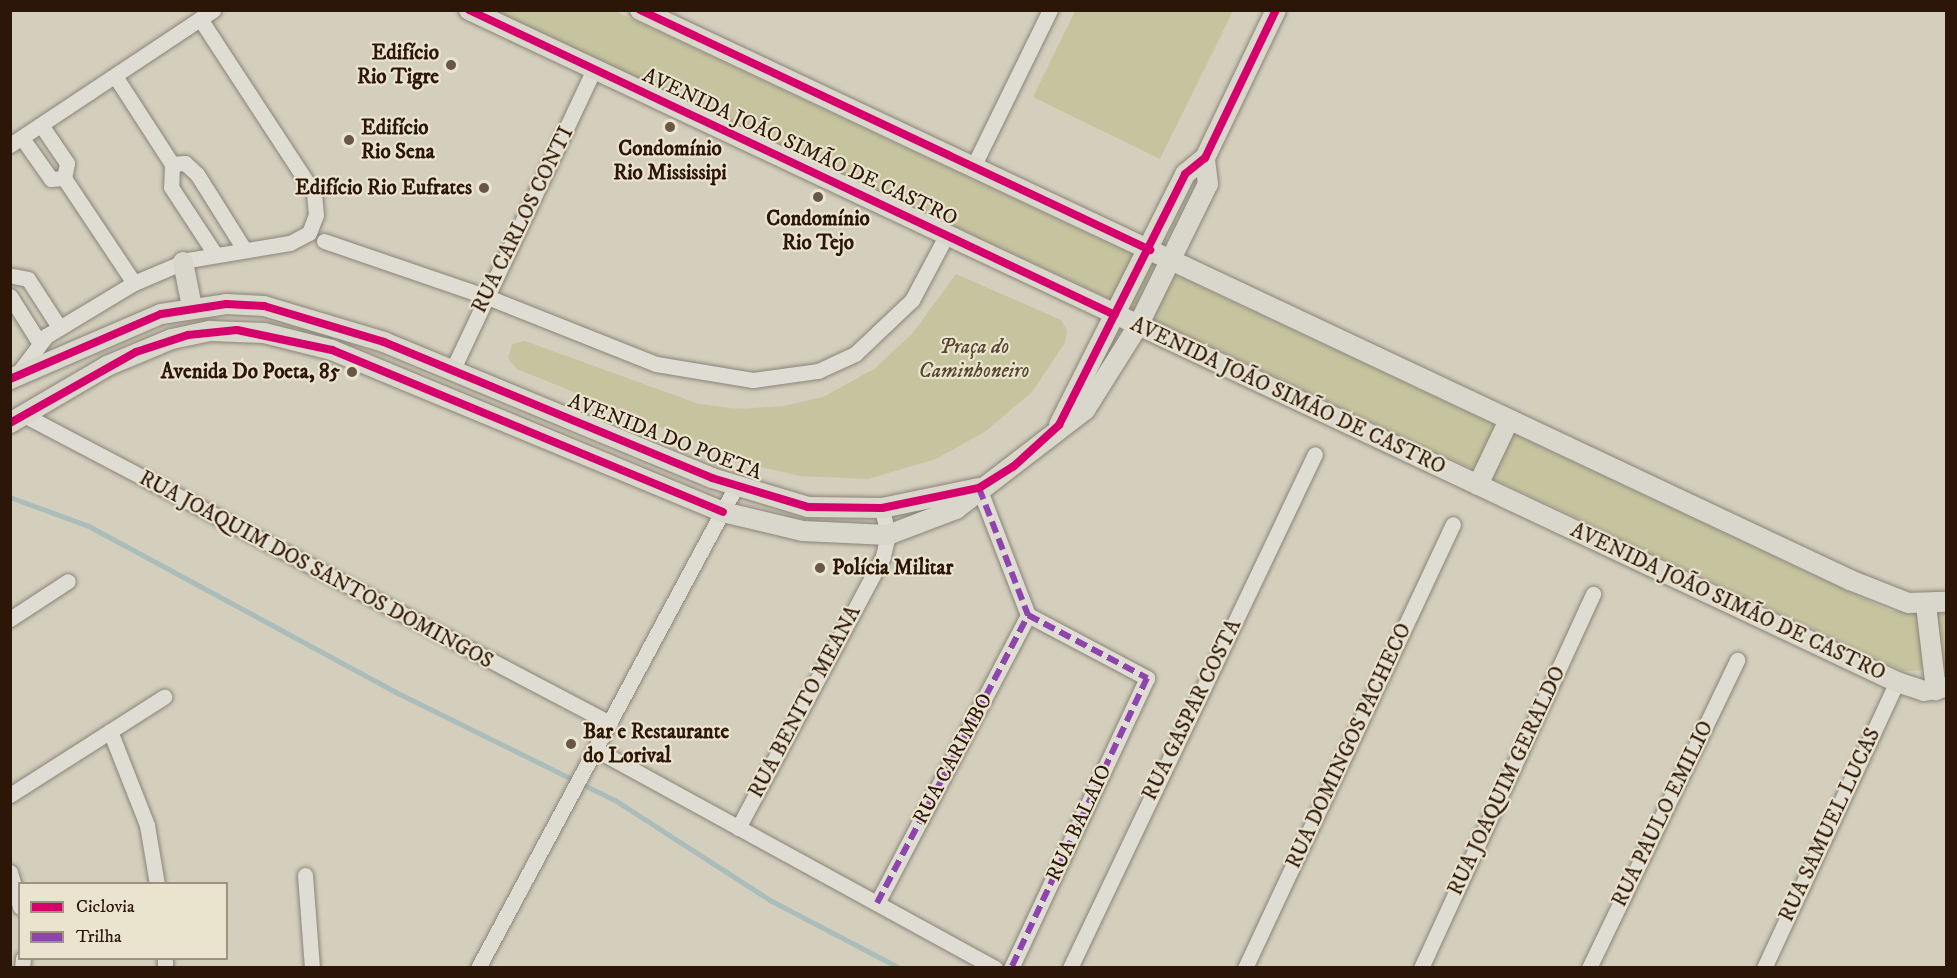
<!DOCTYPE html>
<html>
<head>
<meta charset="utf-8">
<style>
  body { margin:0 }
  #map { position:relative; width:1957px; height:978px; overflow:hidden; background:#d4cfbd; font-family:"IM FELL DW Pica",serif }
  div>[style] { position:absolute }
  .green>* { inset:0; background:#c6c39f }
  .stream>* { height:4.5px; margin:-2.25px; padding:0 2.25px; transform-origin:2.25px; border-radius:2.25px; background:#aabdba }
  .roads { filter:drop-shadow(0 0 2px #898478) drop-shadow(0 0 2px #898478) }
  .minor>* { height:15px; margin:-7.5px; padding:0 7.5px; transform-origin:7.5px; border-radius:7.5px; background:#dfdcd3 }
  .major>* { height:20px; margin:-10px; padding:0 10px; transform-origin:10px; border-radius:10px; background:#d9d6cb }
  .quiet>* { height:6px; margin-top:-3px; transform-origin:0; background:repeating-linear-gradient(90deg,#8e44ad 0 12px,transparent 0 18px) }
  .cycleway>* { height:8px; margin:-4px; padding:0 4px; transform-origin:4px; border-radius:4px; background:#d6006c }
  .dots>* { width:16px; height:16px; translate:-50% -50%; box-sizing:border-box; border:3px solid #eae3ce; border-radius:50% }
  span { translate:-50% -50%; white-space:nowrap; text-align:center; line-height:1.15; -webkit-text-stroke:4.5px #eae3ce; paint-order:stroke }
  .poi-label { font-size:21px; color:#2b1608; font-weight:700 }
  .right { translate:-100% -50%; text-align:right }
  .left { translate:0 -50%; text-align:left }
  .street-label { font-size:21px; color:#2b1608 }
  .park-label { font-size:21px; color:#56472e; font-style:italic }
  .frame { position:absolute; inset:0; border:12px solid #2b1608; pointer-events:none }
  .legend { position:absolute; left:18px; top:882px; width:210px; height:78px; box-sizing:border-box; background:#eae3ce; border:2px solid #9e917f; margin:0; padding:8px 10px; list-style:none; font-size:18px; color:#2b1608 }
  .legend li { display:flex; align-items:center; gap:12px; height:30px }
  .legend b { width:30px; border:2px solid #9e917f }
</style>
</head>
<body>
<div id="map">
  <div class="green">
    <div style="clip-path:polygon(495px 11px,615px 11px,1890px 611px,1946px 614px,1946px 669px,1904px 671px)"></div>
    <div style="clip-path:polygon(1075px 11px,1233px 11px,1160px 159px,1033px 97px)"></div>
    <div style="clip-path:polygon(956px 274px,1061px 320px,1067px 330px,1065px 343px,1032px 392px,986px 431px,936px 459px,868px 479px,800px 476px,756px 466px,517px 369px,508px 358px,512px 344px,525px 341px,699px 404px,739px 409px,784px 406px,823px 397px,874px 369px,912px 334px)"></div>
  </div>
  <div class="stream">
    <div style="left:10px;top:497px;width:84px;rotate:20.2deg"></div>
    <div style="left:89px;top:526px;width:349px;rotate:28.4deg"></div>
    <div style="left:396px;top:692px;width:244px;rotate:26.3deg"></div>
    <div style="left:615px;top:800px;width:187px;rotate:32.8deg"></div>
    <div style="left:772px;top:901px;width:144px;rotate:27.6deg"></div>
  </div>
  <div class="roads">
    <div class="minor">
      <div style="left:115px;top:76px;width:105px;rotate:57.1deg"></div>
      <div style="left:41px;top:125px;width:46px;rotate:55.6deg"></div>
      <div style="left:67px;top:163px;width:15px;rotate:101deg"></div>
      <div style="left:22px;top:138px;width:50px;rotate:54.7deg"></div>
      <div style="left:51px;top:179px;width:13px;rotate:-4deg"></div>
      <div style="left:10px;top:145px;width:244px;rotate:-33.6deg"></div>
      <div style="left:172px;top:164px;width:13px;rotate:-4deg"></div>
      <div style="left:185px;top:163px;width:16px;rotate:43deg"></div>
      <div style="left:197px;top:174px;width:89px;rotate:57.9deg"></div>
      <div style="left:172px;top:164px;width:23px;rotate:92deg"></div>
      <div style="left:171px;top:187px;width:80px;rotate:56.7deg"></div>
      <div style="left:973px;top:167px;width:175px;rotate:-63.9deg"></div>
      <div style="left:64px;top:178px;width:126px;rotate:56.3deg"></div>
      <div style="left:324px;top:241px;width:170px;rotate:18.9deg"></div>
      <div style="left:485px;top:296px;width:184px;rotate:21.7deg"></div>
      <div style="left:656px;top:364px;width:98px;rotate:9.4deg"></div>
      <div style="left:753px;top:380px;width:66px;rotate:-7.9deg"></div>
      <div style="left:818px;top:371px;width:41px;rotate:-24.7deg"></div>
      <div style="left:855px;top:354px;width:79px;rotate:-43.5deg"></div>
      <div style="left:912px;top:300px;width:72px;rotate:-62deg"></div>
      <div style="left:13px;top:276px;width:15px;rotate:11deg"></div>
      <div style="left:28px;top:279px;width:57px;rotate:57.1deg"></div>
      <div style="left:10px;top:296px;width:54px;rotate:57.8deg"></div>
      <div style="left:452px;top:371px;width:334px;rotate:-64.8deg"></div>
      <div style="left:17px;top:375px;width:49px;rotate:-53.4deg"></div>
      <div style="left:46px;top:336px;width:103px;rotate:-31.1deg"></div>
      <div style="left:134px;top:283px;width:59px;rotate:-23.1deg"></div>
      <div style="left:188px;top:260px;width:103px;rotate:-9.5deg"></div>
      <div style="left:290px;top:243px;width:21px;rotate:-28deg"></div>
      <div style="left:309px;top:233px;width:19px;rotate:-69deg"></div>
      <div style="left:316px;top:215px;width:22px;rotate:-95deg"></div>
      <div style="left:314px;top:193px;width:208px;rotate:-123.2deg"></div>
      <div style="left:24px;top:415px;width:662px;rotate:27.73deg"></div>
      <div style="left:979px;top:488px;width:136px;rotate:68.9deg"></div>
      <div style="left:1028px;top:615px;width:135px;rotate:27.9deg"></div>
      <div style="left:1147px;top:678px;width:320px;rotate:115.1deg"></div>
      <div style="left:10px;top:619px;width:69px;rotate:-33.2deg"></div>
      <div style="left:110px;top:731px;width:101px;rotate:68.5deg"></div>
      <div style="left:147px;top:825px;width:60px;rotate:80.4deg"></div>
      <div style="left:595px;top:749px;width:456px;rotate:28.7deg"></div>
      <div style="left:10px;top:795px;width:183px;rotate:-32.5deg"></div>
      <div style="left:738px;top:828px;width:308px;rotate:-61.9deg"></div>
      <div style="left:883px;top:556px;width:22px;rotate:-77deg"></div>
      <div style="left:888px;top:535px;width:28px;rotate:-103deg"></div>
      <div style="left:10px;top:872px;width:36px;rotate:74deg"></div>
      <div style="left:305px;top:875px;width:93px;rotate:85.7deg"></div>
      <div style="left:877px;top:903px;width:325px;rotate:-62.3deg"></div>
      <div style="left:22px;top:968px;width:10px;rotate:-84deg"></div>
      <div style="left:165px;top:968px;width:10px;rotate:-90deg"></div>
      <div style="left:478px;top:968px;width:547px;rotate:-61.84deg"></div>
      <div style="left:1070px;top:968px;width:569px;rotate:-64.52deg"></div>
      <div style="left:1245px;top:968px;width:490px;rotate:-64.9deg"></div>
      <div style="left:1421px;top:968px;width:412px;rotate:-65.3deg"></div>
      <div style="left:1589px;top:968px;width:342px;rotate:-64.3deg"></div>
      <div style="left:1764px;top:968px;width:315px;rotate:-65.1deg"></div>
    </div>
    <div class="major">
      <div style="left:469px;top:10px;width:1578px;rotate:25.2deg"></div>
      <div style="left:1897px;top:682px;width:28px;rotate:18deg"></div>
      <div style="left:1924px;top:691px;width:22px;rotate:-10deg"></div>
      <div style="left:640px;top:10px;width:1338px;rotate:25.22deg"></div>
      <div style="left:1850px;top:580px;width:62px;rotate:21.6deg"></div>
      <div style="left:1908px;top:603px;width:38px;rotate:-2deg"></div>
      <div style="left:183px;top:262px;width:46px;rotate:78.7deg"></div>
      <div style="left:10px;top:379px;width:164px;rotate:-23.3deg"></div>
      <div style="left:161px;top:314px;width:66px;rotate:-8.7deg"></div>
      <div style="left:226px;top:304px;width:38px;rotate:3deg"></div>
      <div style="left:264px;top:306px;width:125px;rotate:16.7deg"></div>
      <div style="left:384px;top:342px;width:355px;rotate:22.5deg"></div>
      <div style="left:712px;top:478px;width:100px;rotate:16.8deg"></div>
      <div style="left:808px;top:507px;width:74px;rotate:0.8deg"></div>
      <div style="left:882px;top:508px;width:99px;rotate:-11.7deg"></div>
      <div style="left:10px;top:423px;width:113px;rotate:-30.4deg"></div>
      <div style="left:107px;top:366px;width:70px;rotate:-22.6deg"></div>
      <div style="left:172px;top:339px;width:39px;rotate:-12deg"></div>
      <div style="left:210px;top:331px;width:54px;rotate:2.1deg"></div>
      <div style="left:264px;top:333px;width:70px;rotate:14deg"></div>
      <div style="left:332px;top:350px;width:423px;rotate:22.5deg"></div>
      <div style="left:723px;top:512px;width:82px;rotate:13.4deg"></div>
      <div style="left:803px;top:531px;width:85px;rotate:2.7deg"></div>
      <div style="left:888px;top:535px;width:73px;rotate:-20.9deg"></div>
      <div style="left:956px;top:509px;width:163px;rotate:-37.5deg"></div>
      <div style="left:1085px;top:410px;width:99px;rotate:-57.8deg"></div>
      <div style="left:1138px;top:326px;width:158px;rotate:-63.8deg"></div>
      <div style="left:1208px;top:184px;width:26px;rotate:-97deg"></div>
      <div style="left:1059px;top:425px;width:281px;rotate:-63.3deg"></div>
      <div style="left:1185px;top:174px;width:26px;rotate:-39deg"></div>
      <div style="left:1205px;top:158px;width:164px;rotate:-64.4deg"></div>
      <div style="left:1478px;top:485px;width:72px;rotate:-64.5deg"></div>
      <div style="left:1926px;top:605px;width:86px;rotate:83.3deg"></div>
    </div>
  </div>
  <div class="quiet">
    <div style="left:979px;top:488px;width:136px;rotate:68.9deg"></div>
    <div style="left:1028px;top:615px;width:135px;rotate:27.9deg"></div>
    <div style="left:1147px;top:678px;width:320px;rotate:115.1deg"></div>
    <div style="left:877px;top:903px;width:325px;rotate:-62.3deg"></div>
  </div>
  <div class="cycleway">
    <div style="left:469px;top:10px;width:714px;rotate:25.27deg"></div>
    <div style="left:640px;top:10px;width:564px;rotate:25.2deg"></div>
    <div style="left:10px;top:379px;width:164px;rotate:-23.3deg"></div>
    <div style="left:161px;top:314px;width:66px;rotate:-8.7deg"></div>
    <div style="left:226px;top:304px;width:38px;rotate:3deg"></div>
    <div style="left:264px;top:306px;width:125px;rotate:16.7deg"></div>
    <div style="left:384px;top:342px;width:355px;rotate:22.5deg"></div>
    <div style="left:712px;top:478px;width:100px;rotate:16.8deg"></div>
    <div style="left:808px;top:507px;width:74px;rotate:0.8deg"></div>
    <div style="left:882px;top:508px;width:99px;rotate:-11.7deg"></div>
    <div style="left:979px;top:488px;width:41px;rotate:-32.2deg"></div>
    <div style="left:1014px;top:466px;width:61px;rotate:-42.3deg"></div>
    <div style="left:1059px;top:425px;width:281px;rotate:-63.3deg"></div>
    <div style="left:1185px;top:174px;width:26px;rotate:-39deg"></div>
    <div style="left:1205px;top:158px;width:164px;rotate:-64.4deg"></div>
    <div style="left:10px;top:423px;width:145px;rotate:-29.4deg"></div>
    <div style="left:136px;top:352px;width:55px;rotate:-18.1deg"></div>
    <div style="left:188px;top:335px;width:49px;rotate:-5.8deg"></div>
    <div style="left:237px;top:330px;width:97px;rotate:11.9deg"></div>
    <div style="left:332px;top:350px;width:423px;rotate:22.5deg"></div>
  </div>
  <div class="dots">
    <div style="left:451px;top:65px;background:#665747"></div>
    <div style="left:670px;top:127px;background:#665747"></div>
    <div style="left:349px;top:140px;background:#665747"></div>
    <div style="left:484px;top:188px;background:#665747"></div>
    <div style="left:818px;top:197px;background:#665747"></div>
    <div style="left:352px;top:372px;background:#665747"></div>
    <div style="left:820px;top:568px;background:#665747"></div>
    <div style="left:571px;top:744px;background:#665747"></div>
  </div>
  <div class="poi-label">
    <span class="right" style="left:439px;top:65px">Edifício<br>Rio Tigre</span>
    <span class="left" style="left:361px;top:140px">Edifício<br>Rio Sena</span>
    <span style="left:670px;top:161px">Condomínio<br>Rio Mississipi</span>
    <span class="right" style="left:472px;top:188px">Edifício Rio Eufrates</span>
    <span style="left:818px;top:231px">Condomínio<br>Rio Tejo</span>
    <span class="right" style="left:340px;top:372px">Avenida Do Poeta, 85</span>
    <span class="left" style="left:832px;top:568px">Polícia Militar</span>
    <span class="left" style="left:583px;top:744px">Bar e Restaurante<br>do Lorival</span>
  </div>
  <div class="street-label">
    <span style="left:800px;top:147px;rotate:25deg">AVENIDA JOÃO SIMÃO DE CASTRO</span>
    <span style="left:523px;top:220px;rotate:-64deg">RUA CARLOS CONTI</span>
    <span style="left:1288px;top:396px;rotate:25deg">AVENIDA JOÃO SIMÃO DE CASTRO</span>
    <span style="left:665px;top:437px;rotate:21deg">AVENIDA DO POETA</span>
    <span style="left:316px;top:570px;rotate:28deg">RUA JOAQUIM DOS SANTOS DOMINGOS</span>
    <span style="left:1728px;top:602px;rotate:25deg">AVENIDA JOÃO SIMÃO DE CASTRO</span>
    <span style="left:805px;top:702px;rotate:-62deg">RUA BENITO MEANA</span>
    <span style="left:1192px;top:710px;rotate:-64deg">RUA GASPAR COSTA</span>
    <span style="left:1349px;top:746px;rotate:-65deg">RUA DOMINGOS PACHECO</span>
    <span style="left:953px;top:759px;rotate:-62deg">RUA CARIMBO</span>
    <span style="left:1507px;top:781px;rotate:-65deg">RUA JOAQUIM GERALDO</span>
    <span style="left:1663px;top:814px;rotate:-64deg">RUA PAULO EMILIO</span>
    <span style="left:1079px;top:823px;rotate:-65deg">RUA BALAIO</span>
    <span style="left:1830px;top:825px;rotate:-65deg">RUA SAMUEL LUCAS</span>
  </div>
  <div class="park-label">
    <span style="left:974px;top:359px">Praça do<br>Caminhoneiro</span>
  </div>
  <div class="frame"></div>
  <ul class="legend">
  <li><b style="height:8px;background:#d6006c"></b>Ciclovia</li>
  <li><b style="height:8px;background:#8e44ad"></b>Trilha</li>
  </ul>
</div>
</body>
</html>
